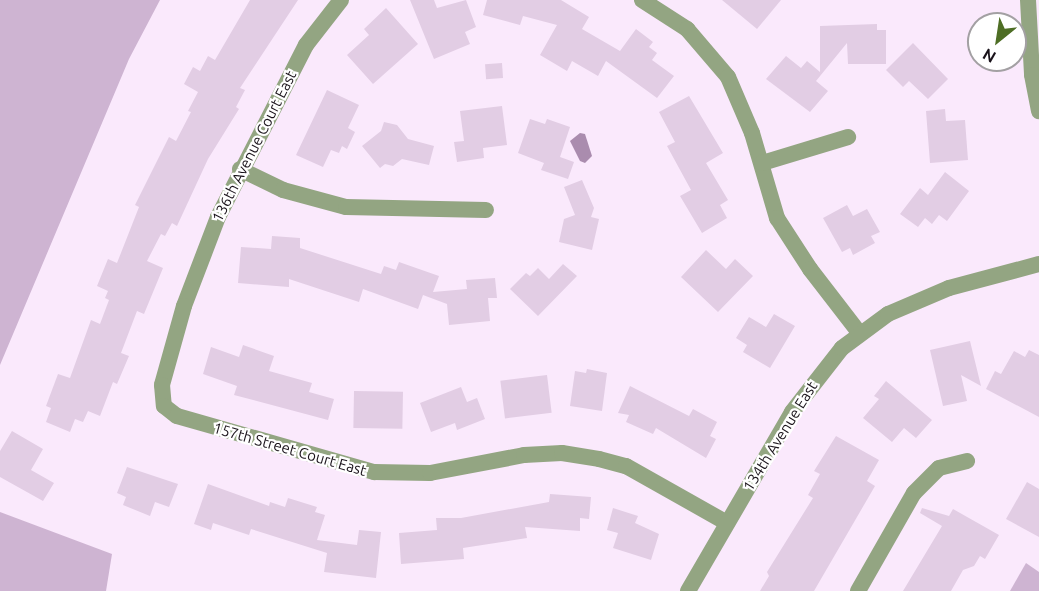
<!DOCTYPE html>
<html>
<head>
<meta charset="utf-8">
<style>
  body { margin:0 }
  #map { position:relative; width:1039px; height:591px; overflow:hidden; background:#fae9fc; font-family:Ubuntu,sans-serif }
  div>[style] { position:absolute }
  .green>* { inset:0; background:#ceb4d2 }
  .water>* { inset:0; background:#aa8cae }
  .building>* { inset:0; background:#e2cde4; transform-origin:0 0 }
  .minor>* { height:16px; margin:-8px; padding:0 8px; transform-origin:8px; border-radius:8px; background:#93a582 }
  .tertiary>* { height:16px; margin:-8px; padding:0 8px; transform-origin:8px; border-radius:8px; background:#93a582 }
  span { translate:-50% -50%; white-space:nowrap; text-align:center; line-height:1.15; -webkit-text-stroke:4.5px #fff; paint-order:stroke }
  .street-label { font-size:15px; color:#19121a }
  .north { position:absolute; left:967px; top:12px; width:60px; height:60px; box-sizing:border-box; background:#fff; border:2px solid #a3a0a3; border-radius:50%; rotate:210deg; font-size:16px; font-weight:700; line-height:24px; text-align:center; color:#19121a }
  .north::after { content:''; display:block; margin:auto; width:21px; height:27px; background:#4e6e25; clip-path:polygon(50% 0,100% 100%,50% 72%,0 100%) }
</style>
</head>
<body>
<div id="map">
  <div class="green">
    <div style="clip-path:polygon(0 0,160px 0,129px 59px,0 365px)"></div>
    <div style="clip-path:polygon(0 512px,112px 554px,106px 591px,0 591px)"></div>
    <div style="clip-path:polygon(1026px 563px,1039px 572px,1039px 591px,1010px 591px)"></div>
  </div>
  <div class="water">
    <div style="clip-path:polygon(580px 133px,585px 134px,592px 156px,585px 163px,580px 161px,570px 141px)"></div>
  </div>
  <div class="building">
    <div style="clip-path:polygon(250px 0,298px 0,240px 88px,245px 90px,236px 107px,239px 109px,208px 159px,177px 226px,172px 223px,165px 236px,161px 234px,147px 261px,163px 268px,144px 314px,137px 311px,121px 353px,129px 356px,117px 384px,113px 382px,100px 416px,88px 411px,83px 422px,75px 419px,70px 432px,46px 422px,51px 408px,46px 406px,58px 374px,70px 378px,91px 320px,100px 324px,109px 300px,105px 298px,108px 291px,97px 286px,108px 259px,117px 263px,139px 207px,135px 205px,169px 137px,176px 141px,191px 112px,188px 111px,198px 92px,184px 84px,193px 67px,200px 71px,208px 56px,215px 60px)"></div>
    <div style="clip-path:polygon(410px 0,434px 0,437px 8px,466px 0,476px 27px,465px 32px,470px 44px,434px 59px)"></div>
    <div style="clip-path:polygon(487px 0,561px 0,589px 17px,582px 29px,620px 51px,636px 29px,653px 42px,649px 47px,657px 53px,652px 60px,674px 76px,657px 98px,606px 61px,598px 76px,572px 61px,567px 71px,540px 55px,557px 25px,523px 16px,520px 25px,483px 15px)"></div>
    <div style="clip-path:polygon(722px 0,781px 0,757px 29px)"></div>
    <div style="clip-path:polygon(386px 8px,418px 44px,373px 84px,347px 55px,369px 35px,364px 29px)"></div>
    <div style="clip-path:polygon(877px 24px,877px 30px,886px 30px,886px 64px,848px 64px,847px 43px,816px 81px,828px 91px,810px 112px,766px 79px,786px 56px,801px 68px,807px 61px,820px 72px,820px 26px)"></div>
    <div style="clip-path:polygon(913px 43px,948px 79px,928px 99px,909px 81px,903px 87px,886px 70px)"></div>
    <div style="left:502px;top:63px;width:15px;height:17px;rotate:86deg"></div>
    <div style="clip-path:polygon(327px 90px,359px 105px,348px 128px,355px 132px,347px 149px,342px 146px,339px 153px,331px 150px,323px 167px,296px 155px)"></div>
    <div style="clip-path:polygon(689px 96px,723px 153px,706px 163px,728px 200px,720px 205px,727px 218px,702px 233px,680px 196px,691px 190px,667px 146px,675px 142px,659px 112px)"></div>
    <div style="clip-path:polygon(502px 106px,507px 145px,483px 148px,484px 158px,457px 162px,454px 142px,464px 141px,460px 111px)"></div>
    <div style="clip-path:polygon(945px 109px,946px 121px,965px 120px,968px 160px,930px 163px,926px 111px)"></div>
    <div style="clip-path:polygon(530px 119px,545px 124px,547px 119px,570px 127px,560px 157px,574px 162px,568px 179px,541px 170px,544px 163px,518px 153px)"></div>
    <div style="clip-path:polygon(384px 122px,397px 125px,408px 139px,434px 146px,429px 165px,402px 159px,393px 166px,385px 164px,380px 168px,362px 146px,381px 131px)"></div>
    <div style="clip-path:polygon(945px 172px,969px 191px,947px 221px,939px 215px,932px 224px,925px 218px,918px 227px,900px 214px,920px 188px,928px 195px)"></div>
    <div style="clip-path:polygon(582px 180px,594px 208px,591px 217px,599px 219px,592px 250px,559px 242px,564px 219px,575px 215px,564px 187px)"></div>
    <div style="clip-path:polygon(847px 205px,853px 216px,867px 209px,880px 232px,871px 236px,875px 243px,853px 255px,850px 248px,842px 252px,823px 218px)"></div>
    <div style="clip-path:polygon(272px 236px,300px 238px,300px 248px,381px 274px,384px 266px,396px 270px,399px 262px,439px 276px,433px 292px,467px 289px,466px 280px,495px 278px,497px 298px,488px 298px,490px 321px,449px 325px,447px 304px,423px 295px,418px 309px,363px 289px,359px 302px,289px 279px,289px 287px,238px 283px,241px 247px,271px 249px)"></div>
    <div style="clip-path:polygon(706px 250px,726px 269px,735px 259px,753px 276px,718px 312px,681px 277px)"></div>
    <div style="clip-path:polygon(563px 264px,577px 276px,538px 316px,510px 289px,526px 273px,530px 276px,538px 268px,549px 279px)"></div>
    <div style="clip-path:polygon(774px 314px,795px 326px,770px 368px,743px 352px,747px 345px,736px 338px,749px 317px,766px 327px)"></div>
    <div style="clip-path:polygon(970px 341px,981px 386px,961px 375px,967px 401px,943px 406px,930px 350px)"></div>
    <div style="clip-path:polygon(243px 345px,274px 356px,269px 371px,312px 383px,309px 392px,334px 399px,328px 420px,234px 395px,237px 386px,203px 374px,211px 347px,239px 357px)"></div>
    <div style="clip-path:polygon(1029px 350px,1039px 355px,1039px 417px,986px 389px,995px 371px,1001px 374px,1014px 351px,1025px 357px)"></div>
    <div style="clip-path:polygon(587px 369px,607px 373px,602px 411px,570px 406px,575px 371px,586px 373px)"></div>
    <div style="left:547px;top:375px;width:38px;height:47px;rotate:83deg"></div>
    <div style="clip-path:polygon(886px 381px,932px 420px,916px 438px,904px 428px,892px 442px,863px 418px,879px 399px,874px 396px)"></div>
    <div style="clip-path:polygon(630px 386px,689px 416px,693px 409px,717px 422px,710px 436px,716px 439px,706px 458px,656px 428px,653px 434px,626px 422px,629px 415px,618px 413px)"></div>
    <div style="clip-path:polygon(461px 387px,467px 402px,477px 398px,485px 419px,457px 430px,455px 423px,431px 432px,420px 403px)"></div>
    <div style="left:354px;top:391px;width:49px;height:37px;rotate:1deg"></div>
    <div style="clip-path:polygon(12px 431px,43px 449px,31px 470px,54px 483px,43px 501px,0 477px,0 451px)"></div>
    <div style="clip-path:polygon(836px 436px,879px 460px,867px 481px,875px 486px,814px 591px,760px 591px,769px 576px,767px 572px,813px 498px,808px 495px,820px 474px,814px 471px)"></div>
    <div style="clip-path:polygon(127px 467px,178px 484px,169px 507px,155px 502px,150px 516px,123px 505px,126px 497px,117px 493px)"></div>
    <div style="clip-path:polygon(1027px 482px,1039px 489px,1039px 537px,1006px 519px)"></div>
    <div style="clip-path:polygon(208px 484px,269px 506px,270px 502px,285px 507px,288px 498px,317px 507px,315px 512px,325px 515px,317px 540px,357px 545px,359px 530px,381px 532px,376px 578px,324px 572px,327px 553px,251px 529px,249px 535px,213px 523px,211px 530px,194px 524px)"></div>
    <div style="clip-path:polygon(550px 494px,591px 497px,589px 519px,580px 518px,580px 531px,525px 527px,527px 538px,463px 548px,464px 559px,401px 564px,399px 533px,437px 530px,436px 518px,461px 518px,549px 502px)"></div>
    <div style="clip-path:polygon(613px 508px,638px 516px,635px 523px,659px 534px,651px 560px,613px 548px,618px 533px,607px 530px)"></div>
    <div style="clip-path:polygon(922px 508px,949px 516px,953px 509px,999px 535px,985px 559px,980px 556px,974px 566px,963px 570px,951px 591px,903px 591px,942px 526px,920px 513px)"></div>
  </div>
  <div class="minor">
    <div style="left:341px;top:0;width:57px;rotate:127.9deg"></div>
    <div style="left:306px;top:45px;width:193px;rotate:117.1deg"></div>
    <div style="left:218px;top:217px;width:95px;rotate:110.9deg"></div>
    <div style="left:184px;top:306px;width:82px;rotate:105.6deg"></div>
    <div style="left:162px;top:385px;width:21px;rotate:85deg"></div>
    <div style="left:164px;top:406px;width:16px;rotate:38deg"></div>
    <div style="left:177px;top:416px;width:205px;rotate:15.9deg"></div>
    <div style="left:374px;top:472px;width:56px;rotate:1deg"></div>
    <div style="left:430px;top:473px;width:96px;rotate:-10.8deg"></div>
    <div style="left:524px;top:455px;width:38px;rotate:-3deg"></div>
    <div style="left:562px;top:453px;width:37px;rotate:9deg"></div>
    <div style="left:599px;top:459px;width:28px;rotate:15deg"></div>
    <div style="left:626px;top:466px;width:116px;rotate:29.4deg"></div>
    <div style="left:642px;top:0;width:54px;rotate:32.8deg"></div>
    <div style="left:687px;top:29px;width:63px;rotate:49.5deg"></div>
    <div style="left:728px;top:77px;width:61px;rotate:66.8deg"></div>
    <div style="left:752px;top:133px;width:89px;rotate:73.6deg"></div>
    <div style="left:777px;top:218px;width:61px;rotate:57.1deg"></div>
    <div style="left:810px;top:269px;width:82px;rotate:52.4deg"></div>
    <div style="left:762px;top:163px;width:90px;rotate:-16.8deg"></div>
    <div style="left:240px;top:169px;width:48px;rotate:26deg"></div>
    <div style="left:283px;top:190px;width:65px;rotate:15.1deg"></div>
    <div style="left:346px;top:207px;width:140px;rotate:1.2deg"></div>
    <div style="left:688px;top:591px;width:207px;rotate:-59.8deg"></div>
    <div style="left:792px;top:412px;width:81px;rotate:-52deg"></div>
    <div style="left:842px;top:348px;width:57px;rotate:-36.5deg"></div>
    <div style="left:888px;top:314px;width:66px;rotate:-23.1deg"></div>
    <div style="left:949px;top:288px;width:93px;rotate:-14.9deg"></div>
    <div style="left:858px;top:591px;width:113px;rotate:-60.3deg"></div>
    <div style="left:914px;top:493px;width:35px;rotate:-45deg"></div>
    <div style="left:939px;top:468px;width:29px;rotate:-14deg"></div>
  </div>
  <div class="tertiary">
    <div style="left:1028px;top:0;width:75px;rotate:86.9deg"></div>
    <div style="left:1032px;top:75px;width:37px;rotate:79deg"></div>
  </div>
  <div class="street-label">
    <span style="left:254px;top:146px;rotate:-63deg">136th Avenue Court East</span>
    <span style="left:780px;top:436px;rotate:-58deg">134th Avenue East</span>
    <span style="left:290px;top:449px;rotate:16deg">157th Street Court East</span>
  </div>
  <div class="north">N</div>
</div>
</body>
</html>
